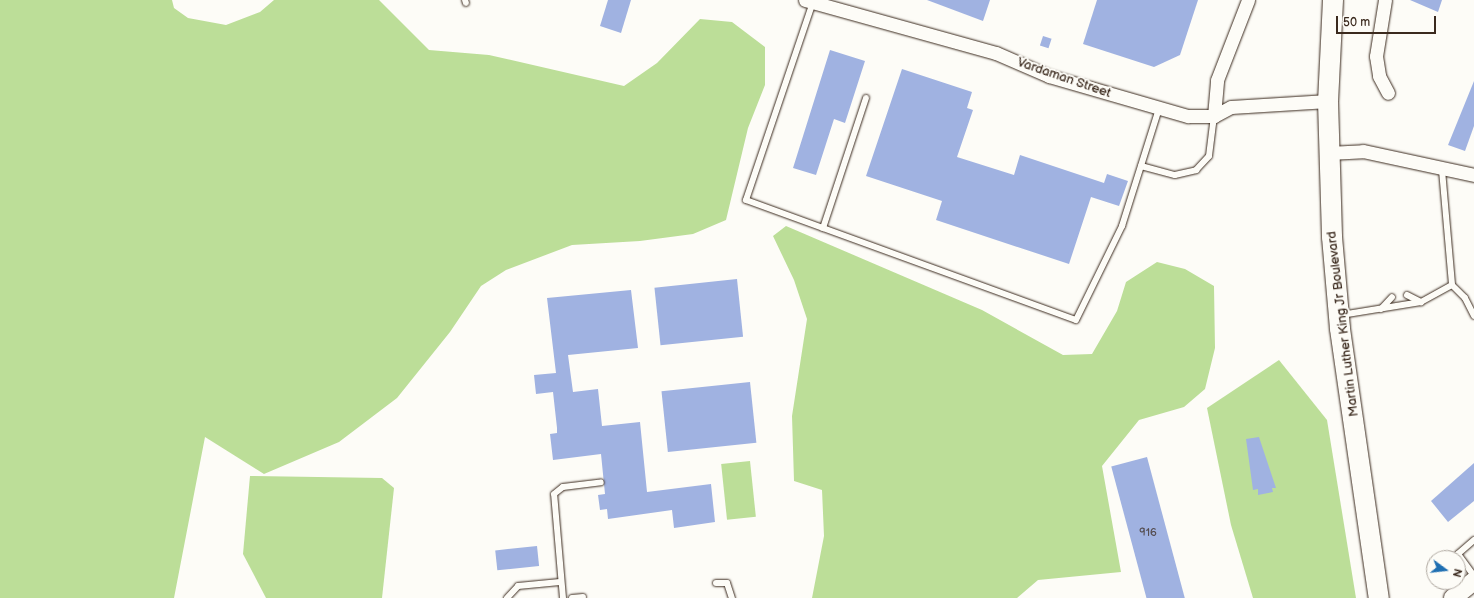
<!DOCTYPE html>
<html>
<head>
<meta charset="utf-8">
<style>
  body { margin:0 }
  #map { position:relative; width:1474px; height:598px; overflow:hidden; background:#fdfcf7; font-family:"Balsamiq Sans",sans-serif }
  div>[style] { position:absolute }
  .green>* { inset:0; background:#bcde98; transform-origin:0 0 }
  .building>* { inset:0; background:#a0b2e1; transform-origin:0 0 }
  .roads { filter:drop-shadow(0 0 1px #3b2a1e) drop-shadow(0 0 1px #3b2a1e) }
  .service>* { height:6px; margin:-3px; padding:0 3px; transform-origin:3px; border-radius:3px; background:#fdfcf7 }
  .minor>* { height:13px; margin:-6.5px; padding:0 6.5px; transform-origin:6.5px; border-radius:6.5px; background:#fdfcf7 }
  .secondary>* { height:18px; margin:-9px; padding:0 9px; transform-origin:9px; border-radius:9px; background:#fdfcf7 }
  .primary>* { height:20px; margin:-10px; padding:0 10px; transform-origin:10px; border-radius:10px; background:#fdfcf7 }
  span { translate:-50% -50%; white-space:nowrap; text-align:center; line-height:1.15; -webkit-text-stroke:4px #fdfcf7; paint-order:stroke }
  .number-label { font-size:11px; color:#544c4f }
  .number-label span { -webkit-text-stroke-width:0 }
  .street-label { font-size:13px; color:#3b2a1e }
  .north { position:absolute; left:1426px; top:550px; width:40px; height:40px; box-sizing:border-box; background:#fdfcf7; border:1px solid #afa8a0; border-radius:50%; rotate:105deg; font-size:11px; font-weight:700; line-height:16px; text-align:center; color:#3b2a1e }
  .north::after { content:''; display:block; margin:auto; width:14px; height:18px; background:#1f6fb2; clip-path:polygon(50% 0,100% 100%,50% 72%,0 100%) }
  .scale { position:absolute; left:1336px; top:16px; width:100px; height:18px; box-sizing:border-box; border:2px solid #3b2a1e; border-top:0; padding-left:5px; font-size:12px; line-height:14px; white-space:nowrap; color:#3b2a1e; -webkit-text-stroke:3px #fdfcf7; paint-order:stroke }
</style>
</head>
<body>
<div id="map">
  <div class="green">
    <div style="clip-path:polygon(0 0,172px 0,174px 8px,188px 18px,226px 25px,260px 12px,274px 0,379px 0,429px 50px,489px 55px,624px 86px,657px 63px,700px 19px,732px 22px,765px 47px,765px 85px,748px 128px,726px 220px,693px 234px,640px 241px,572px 245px,506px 270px,481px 286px,450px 332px,397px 398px,339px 442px,264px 474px,205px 437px,174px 598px,0 598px)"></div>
    <div style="clip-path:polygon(786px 226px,982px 310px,1063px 355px,1092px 354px,1117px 311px,1126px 282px,1157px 262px,1185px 269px,1214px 286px,1215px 348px,1205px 389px,1184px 407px,1139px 420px,1102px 466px,1121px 572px,1038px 580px,1017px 598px,812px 598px,824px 536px,822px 490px,794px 481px,792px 416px,807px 319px,794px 280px,773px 236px)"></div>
    <div style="clip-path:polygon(1279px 360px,1327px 420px,1356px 598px,1253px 598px,1231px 525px,1207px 408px)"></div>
    <div style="left:750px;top:461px;width:56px;height:29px;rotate:84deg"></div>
    <div style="clip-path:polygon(250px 476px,382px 478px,394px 488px,382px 598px,266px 598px,243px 554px)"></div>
  </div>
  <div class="building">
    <div style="clip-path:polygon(608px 0,631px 0,621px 33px,600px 26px)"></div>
    <div style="clip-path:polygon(927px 0,990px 0,983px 21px)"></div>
    <div style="clip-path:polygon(1097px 0,1198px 0,1180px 55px,1154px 67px,1083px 44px)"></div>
    <div style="clip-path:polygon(1410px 0,1442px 0,1438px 12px)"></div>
    <div style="left:1043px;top:36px;width:9px;height:10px;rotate:18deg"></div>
    <div style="clip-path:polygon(830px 50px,865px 61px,845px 123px,834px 119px,816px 175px,793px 168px)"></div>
    <div style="clip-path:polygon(902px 69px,972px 92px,967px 108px,973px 110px,957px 157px,1014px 175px,1020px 155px,1104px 183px,1107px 174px,1128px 181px,1119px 206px,1091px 197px,1069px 264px,936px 220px,942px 201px,866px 176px)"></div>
    <div style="clip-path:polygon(1474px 81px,1474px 126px,1465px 151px,1448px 145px)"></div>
    <div style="left:737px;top:279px;width:58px;height:83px;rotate:84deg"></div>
    <div style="clip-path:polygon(631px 290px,638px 348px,568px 355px,573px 392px,598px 389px,602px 426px,640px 422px,647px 492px,711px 484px,715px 522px,674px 528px,672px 510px,608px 519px,607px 509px,600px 510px,598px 495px,605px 494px,601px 454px,553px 460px,550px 434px,557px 433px,557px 428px,553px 392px,536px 394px,534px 375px,556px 373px,547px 298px)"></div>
    <div style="left:750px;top:382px;width:61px;height:89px;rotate:84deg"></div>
    <div style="clip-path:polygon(1259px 437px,1276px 488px,1272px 488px,1273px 492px,1258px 495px,1258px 489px,1253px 490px,1246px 439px)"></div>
    <div style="left:1147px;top:457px;width:146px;height:37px;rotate:75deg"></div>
    <div style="clip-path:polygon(1474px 463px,1474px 501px,1448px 522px,1431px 501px)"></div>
    <div style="left:537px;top:546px;width:20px;height:42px;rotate:84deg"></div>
  </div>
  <div class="roads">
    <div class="service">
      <div style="left:465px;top:0;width:3px;rotate:72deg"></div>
      <div style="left:813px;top:2px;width:209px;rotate:108.7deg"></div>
      <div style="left:746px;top:200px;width:351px;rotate:20deg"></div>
      <div style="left:1076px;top:320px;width:105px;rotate:-63.9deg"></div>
      <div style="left:1122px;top:226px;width:123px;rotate:-72.5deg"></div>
      <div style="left:1141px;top:166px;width:35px;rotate:15deg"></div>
      <div style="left:1175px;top:175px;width:22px;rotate:-13deg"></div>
      <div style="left:1196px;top:170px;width:19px;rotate:-47deg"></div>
      <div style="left:1209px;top:156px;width:40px;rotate:-82.9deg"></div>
      <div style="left:1442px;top:170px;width:115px;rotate:85deg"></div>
      <div style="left:1452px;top:285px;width:18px;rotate:45deg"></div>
      <div style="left:1465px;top:298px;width:20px;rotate:63deg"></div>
      <div style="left:823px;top:228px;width:137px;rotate:-71.7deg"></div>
      <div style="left:1407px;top:295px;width:16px;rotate:27deg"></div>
      <div style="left:1381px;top:309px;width:16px;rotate:-47deg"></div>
      <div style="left:1341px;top:315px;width:81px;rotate:-9.2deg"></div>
      <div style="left:1421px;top:302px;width:35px;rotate:-29deg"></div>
      <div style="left:1474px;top:540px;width:21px;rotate:139deg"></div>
      <div style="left:1458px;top:554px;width:27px;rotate:54deg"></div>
      <div style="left:716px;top:583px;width:11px"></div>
      <div style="left:727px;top:583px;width:16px;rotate:72deg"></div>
      <div style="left:507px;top:598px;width:16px;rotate:-47deg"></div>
      <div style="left:518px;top:586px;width:42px;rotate:-5.4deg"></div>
      <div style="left:563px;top:598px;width:104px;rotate:-94.9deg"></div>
      <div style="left:554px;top:494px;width:11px;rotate:-38deg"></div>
      <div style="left:563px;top:487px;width:38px;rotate:-7deg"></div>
      <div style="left:572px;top:598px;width:11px;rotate:-5deg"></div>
    </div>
    <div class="minor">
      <div style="left:805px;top:0;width:198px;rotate:15.5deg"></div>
      <div style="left:996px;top:53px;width:58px;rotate:23.5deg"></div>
      <div style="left:1049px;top:76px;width:145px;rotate:16.1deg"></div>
      <div style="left:1188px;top:116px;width:26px"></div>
      <div style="left:1214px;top:116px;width:19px;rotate:-28deg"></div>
      <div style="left:1231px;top:107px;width:97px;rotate:-3.5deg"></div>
      <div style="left:1385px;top:0;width:57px;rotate:99.1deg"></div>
      <div style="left:1376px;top:56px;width:20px;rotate:81deg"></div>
      <div style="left:1379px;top:76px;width:19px;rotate:62deg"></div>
      <div style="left:1214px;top:116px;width:36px;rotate:-85deg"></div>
      <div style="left:1217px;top:80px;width:86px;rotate:-68.8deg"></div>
      <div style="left:1328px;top:153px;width:35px;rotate:-3deg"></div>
      <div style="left:1363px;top:151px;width:114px;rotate:12.2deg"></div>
    </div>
    <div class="secondary">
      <div style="left:1453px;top:598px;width:27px;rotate:-39deg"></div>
    </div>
    <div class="primary">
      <div style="left:1333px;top:0;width:101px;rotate:92.8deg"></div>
      <div style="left:1328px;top:101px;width:136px;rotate:88.3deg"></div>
      <div style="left:1332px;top:237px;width:92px;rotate:85deg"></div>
      <div style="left:1340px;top:329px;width:272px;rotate:81.8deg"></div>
    </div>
  </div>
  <div class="number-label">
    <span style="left:1148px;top:533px">916</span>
  </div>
  <div class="street-label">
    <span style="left:1064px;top:78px;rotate:19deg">Vardaman Street</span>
    <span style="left:1343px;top:324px;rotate:-97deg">Martin Luther King Jr Boulevard</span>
  </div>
  <div class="north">N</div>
  <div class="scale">50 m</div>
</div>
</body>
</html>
